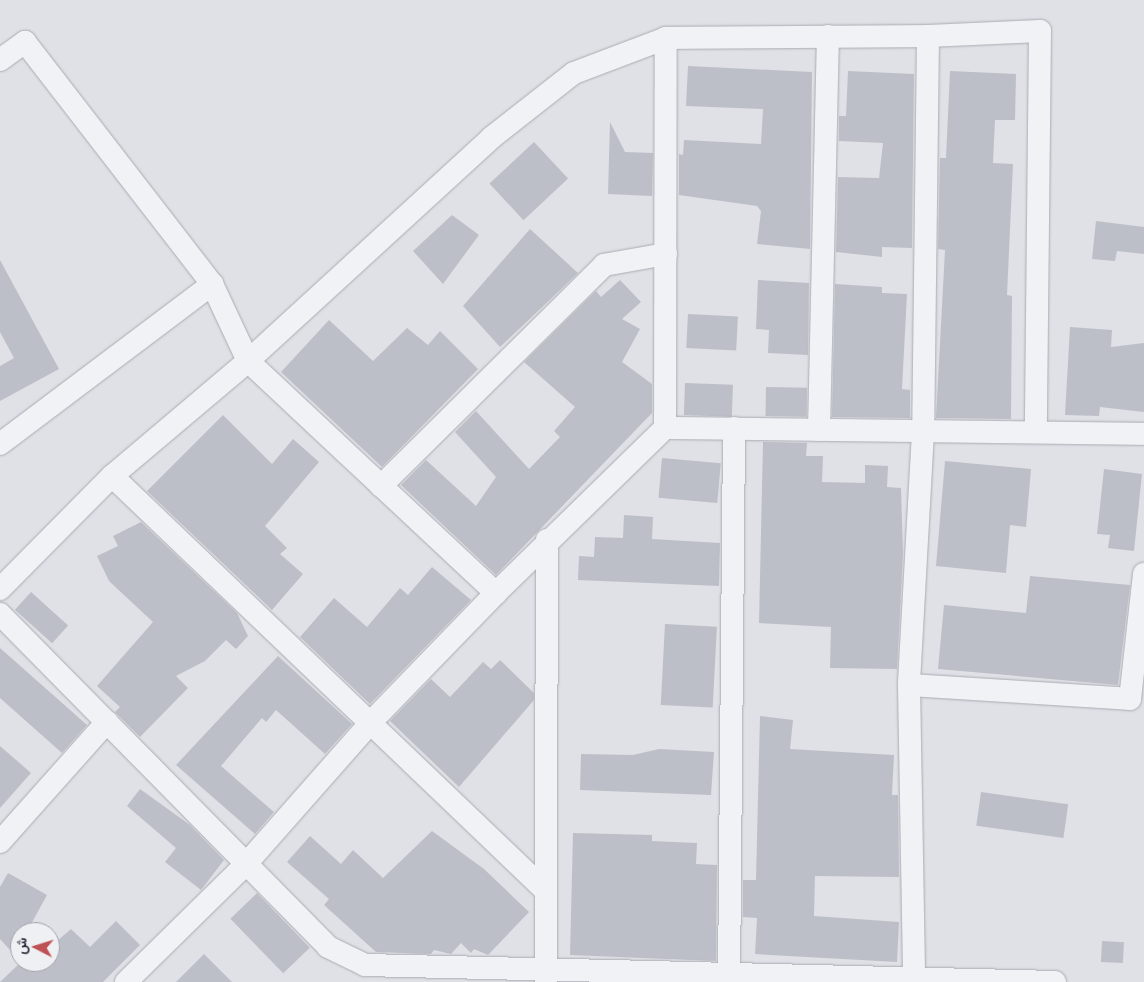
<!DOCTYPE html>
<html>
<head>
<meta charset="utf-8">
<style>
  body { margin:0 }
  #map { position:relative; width:1144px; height:982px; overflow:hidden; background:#dfe1e6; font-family:Barlow,Vazirmatn,sans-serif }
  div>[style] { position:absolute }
  .building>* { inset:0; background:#bdbfc8; transform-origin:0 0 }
  .roads { filter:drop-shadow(0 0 1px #a9abb3) drop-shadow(0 0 1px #a9abb3) }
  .minor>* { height:22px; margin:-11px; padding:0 11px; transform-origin:11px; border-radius:11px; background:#f1f2f5 }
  span { translate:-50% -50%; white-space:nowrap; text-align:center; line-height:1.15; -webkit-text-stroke:4px #eef0f4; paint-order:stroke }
  .north { position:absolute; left:10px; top:922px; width:50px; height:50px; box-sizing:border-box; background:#eef0f4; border:1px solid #a0a2aa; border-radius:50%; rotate:275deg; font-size:14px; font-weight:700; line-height:20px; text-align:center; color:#2a2e3b }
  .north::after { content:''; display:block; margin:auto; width:18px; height:22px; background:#be5153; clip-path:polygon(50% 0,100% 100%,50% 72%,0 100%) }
</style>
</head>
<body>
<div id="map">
  <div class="building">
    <div style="clip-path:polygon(688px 66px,812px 72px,810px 249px,757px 244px,761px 211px,757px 206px,679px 195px,679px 154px,683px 155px,684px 140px,761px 144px,763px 109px,686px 106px)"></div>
    <div style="clip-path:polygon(848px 71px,914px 74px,912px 248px,882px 247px,882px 257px,836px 252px,838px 177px,879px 178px,883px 143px,839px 141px,839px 116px,846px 116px)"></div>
    <div style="clip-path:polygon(950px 71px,1016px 74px,1015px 120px,995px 120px,993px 163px,1013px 164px,1007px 295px,1012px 296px,1011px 419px,936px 418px,945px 250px,938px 249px,940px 158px,946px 158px)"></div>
    <div style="clip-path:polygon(610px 122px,625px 152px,653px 153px,652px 196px,608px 194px)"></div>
    <div style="left:534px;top:142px;width:50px;height:61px;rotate:47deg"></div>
    <div style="clip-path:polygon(452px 215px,479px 235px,443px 284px,413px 251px)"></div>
    <div style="clip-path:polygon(1096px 221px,1144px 227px,1144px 254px,1117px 251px,1115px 261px,1092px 259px)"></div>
    <div style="clip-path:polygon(530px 229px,578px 273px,500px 347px,463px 306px)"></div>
    <div style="clip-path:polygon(0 260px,59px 369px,0 401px,0 366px,14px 358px,0 332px)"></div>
    <div style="clip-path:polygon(620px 280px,641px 302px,622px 319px,640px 329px,622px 362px,652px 384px,652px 413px,496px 575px,401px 485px,426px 460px,476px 506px,496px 477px,455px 432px,476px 411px,529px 469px,560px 437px,554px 431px,575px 407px,524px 362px,596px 291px,601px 297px)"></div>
    <div style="clip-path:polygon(758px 280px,809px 283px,808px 355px,768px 353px,769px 330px,756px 329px)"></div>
    <div style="clip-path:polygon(835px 284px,882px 287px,882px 293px,907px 294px,902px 389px,910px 390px,910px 418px,832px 417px)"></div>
    <div style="left:688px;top:314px;width:50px;height:34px;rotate:3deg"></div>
    <div style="clip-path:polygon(329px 320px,373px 361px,407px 328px,428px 345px,440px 331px,478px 369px,382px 467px,281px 372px)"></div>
    <div style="clip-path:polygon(1070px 327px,1112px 330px,1111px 347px,1144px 343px,1144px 412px,1100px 407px,1099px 416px,1065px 415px)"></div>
    <div style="left:685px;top:383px;width:48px;height:32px;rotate:2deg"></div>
    <div style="left:766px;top:387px;width:41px;height:29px;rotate:1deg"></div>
    <div style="clip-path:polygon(223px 415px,272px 464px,293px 439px,319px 462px,265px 526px,287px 548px,280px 554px,303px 574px,272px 610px,147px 491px)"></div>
    <div style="clip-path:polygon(763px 442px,807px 443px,806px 456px,823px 456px,822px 482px,865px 483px,865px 465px,888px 466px,887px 487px,901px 488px,903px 553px,897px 669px,830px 668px,831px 627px,759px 623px)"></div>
    <div style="left:662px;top:458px;width:59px;height:40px;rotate:5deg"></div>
    <div style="clip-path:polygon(945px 461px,1031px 469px,1026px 527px,1010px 525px,1006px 573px,936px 566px)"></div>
    <div style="clip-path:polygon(1104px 469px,1142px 474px,1134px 551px,1108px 548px,1110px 535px,1097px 534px)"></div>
    <div style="clip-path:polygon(624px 515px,653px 517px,652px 539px,720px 543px,719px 586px,578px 580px,579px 556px,594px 557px,595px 537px,623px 538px)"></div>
    <div style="clip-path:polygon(141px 522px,237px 613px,248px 636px,236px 649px,226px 640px,205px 661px,176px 676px,188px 688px,140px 737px,115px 712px,120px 707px,97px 686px,153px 622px,109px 581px,97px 556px,118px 546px,113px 536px)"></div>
    <div style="clip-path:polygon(432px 567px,471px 600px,370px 704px,300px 637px,334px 598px,367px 627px,400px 588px,408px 595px)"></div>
    <div style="clip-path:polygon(1030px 576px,1130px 585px,1118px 685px,938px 669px,944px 605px,1026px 613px)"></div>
    <div style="left:31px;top:592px;width:50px;height:24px;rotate:42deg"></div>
    <div style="left:665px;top:624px;width:52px;height:81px;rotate:3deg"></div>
    <div style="clip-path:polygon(0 648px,87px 725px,62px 753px,0 698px)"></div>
    <div style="clip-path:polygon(278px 656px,352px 724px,325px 754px,276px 710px,266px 722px,262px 718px,221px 766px,274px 812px,255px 834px,176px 765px)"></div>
    <div style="clip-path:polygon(500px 660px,534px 693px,534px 700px,459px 787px,390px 721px,431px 679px,450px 697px,483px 662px,491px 669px)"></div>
    <div style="clip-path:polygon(760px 716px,793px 720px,790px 749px,894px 755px,892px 795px,898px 795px,899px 877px,815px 876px,814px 916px,899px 922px,897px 962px,755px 954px,757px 918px,743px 917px,743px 880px,756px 880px)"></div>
    <div style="clip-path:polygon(0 746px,31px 773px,0 808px)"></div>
    <div style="clip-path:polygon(659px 749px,714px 752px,711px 795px,580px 790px,581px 754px,633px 755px)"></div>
    <div style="clip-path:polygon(140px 789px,190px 825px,224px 860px,201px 890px,165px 862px,176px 848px,127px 806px)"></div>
    <div style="left:981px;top:792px;width:88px;height:34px;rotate:8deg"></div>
    <div style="clip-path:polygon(432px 831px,484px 869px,529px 912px,488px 955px,474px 949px,471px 953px,461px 943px,451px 954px,434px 950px,431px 954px,376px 952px,324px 905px,329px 899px,287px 862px,310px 836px,341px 864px,353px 850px,383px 878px)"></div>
    <div style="clip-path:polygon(573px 833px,652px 835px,652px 841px,697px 843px,696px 864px,717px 865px,716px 961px,570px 955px)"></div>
    <div style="clip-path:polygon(8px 873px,47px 895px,30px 926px,36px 932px,20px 932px,20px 961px,0 939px,0 887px)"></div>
    <div style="left:257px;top:893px;width:76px;height:37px;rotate:46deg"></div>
    <div style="clip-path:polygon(116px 921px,140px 945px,103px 982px,0 982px,21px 962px,50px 962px,50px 947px,71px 929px,90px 947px)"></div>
    <div style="left:1102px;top:941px;width:22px;height:21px;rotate:3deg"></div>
    <div style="clip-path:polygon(204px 954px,232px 982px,176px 982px)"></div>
  </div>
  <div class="roads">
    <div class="minor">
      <div style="left:928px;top:36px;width:112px;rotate:-2.6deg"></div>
      <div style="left:1040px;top:31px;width:399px;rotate:90.6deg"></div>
      <div style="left:0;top:60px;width:31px;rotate:-36deg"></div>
      <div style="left:25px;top:42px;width:306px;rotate:52.3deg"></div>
      <div style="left:212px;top:284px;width:85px;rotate:64.9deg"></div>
      <div style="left:248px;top:361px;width:340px;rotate:43.1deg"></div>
      <div style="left:665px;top:428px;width:390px;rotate:-89.9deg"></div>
      <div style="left:819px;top:430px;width:394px;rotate:-88.7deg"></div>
      <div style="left:0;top:444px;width:266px;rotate:-37deg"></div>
      <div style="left:112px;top:476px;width:600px;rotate:43.72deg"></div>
      <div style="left:381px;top:486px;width:314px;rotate:-44.7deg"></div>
      <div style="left:604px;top:265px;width:63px;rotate:-10.1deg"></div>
      <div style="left:0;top:589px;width:159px;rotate:-45.3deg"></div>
      <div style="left:112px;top:476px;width:178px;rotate:-40.2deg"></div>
      <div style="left:248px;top:361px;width:330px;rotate:-42.5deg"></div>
      <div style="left:491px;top:138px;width:105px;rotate:-38.1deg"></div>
      <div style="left:574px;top:73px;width:98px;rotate:-20.8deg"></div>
      <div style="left:666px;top:38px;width:262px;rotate:-0.4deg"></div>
      <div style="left:928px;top:36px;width:396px;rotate:90.7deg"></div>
      <div style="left:923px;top:432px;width:253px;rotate:93.2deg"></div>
      <div style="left:909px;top:685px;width:297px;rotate:89deg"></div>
      <div style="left:0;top:614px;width:467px;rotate:45.4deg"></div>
      <div style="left:328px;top:947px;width:41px;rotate:25.9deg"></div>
      <div style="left:365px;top:965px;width:690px;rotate:1.41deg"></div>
      <div style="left:909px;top:685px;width:221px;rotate:3.6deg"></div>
      <div style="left:1130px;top:699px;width:126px;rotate:-83.6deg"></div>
      <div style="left:0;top:842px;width:161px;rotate:-48.3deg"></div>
      <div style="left:126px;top:982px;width:168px;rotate:-44.5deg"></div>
      <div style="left:246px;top:864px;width:191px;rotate:-48.6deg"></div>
      <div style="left:372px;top:721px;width:178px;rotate:-45.9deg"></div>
      <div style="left:496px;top:593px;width:236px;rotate:-44.3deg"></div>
      <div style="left:665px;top:428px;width:479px;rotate:0.7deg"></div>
      <div style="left:546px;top:982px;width:442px;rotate:-89.9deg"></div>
      <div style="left:729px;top:982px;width:554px;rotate:-89.48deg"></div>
    </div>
  </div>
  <div class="north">ش</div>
</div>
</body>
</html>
